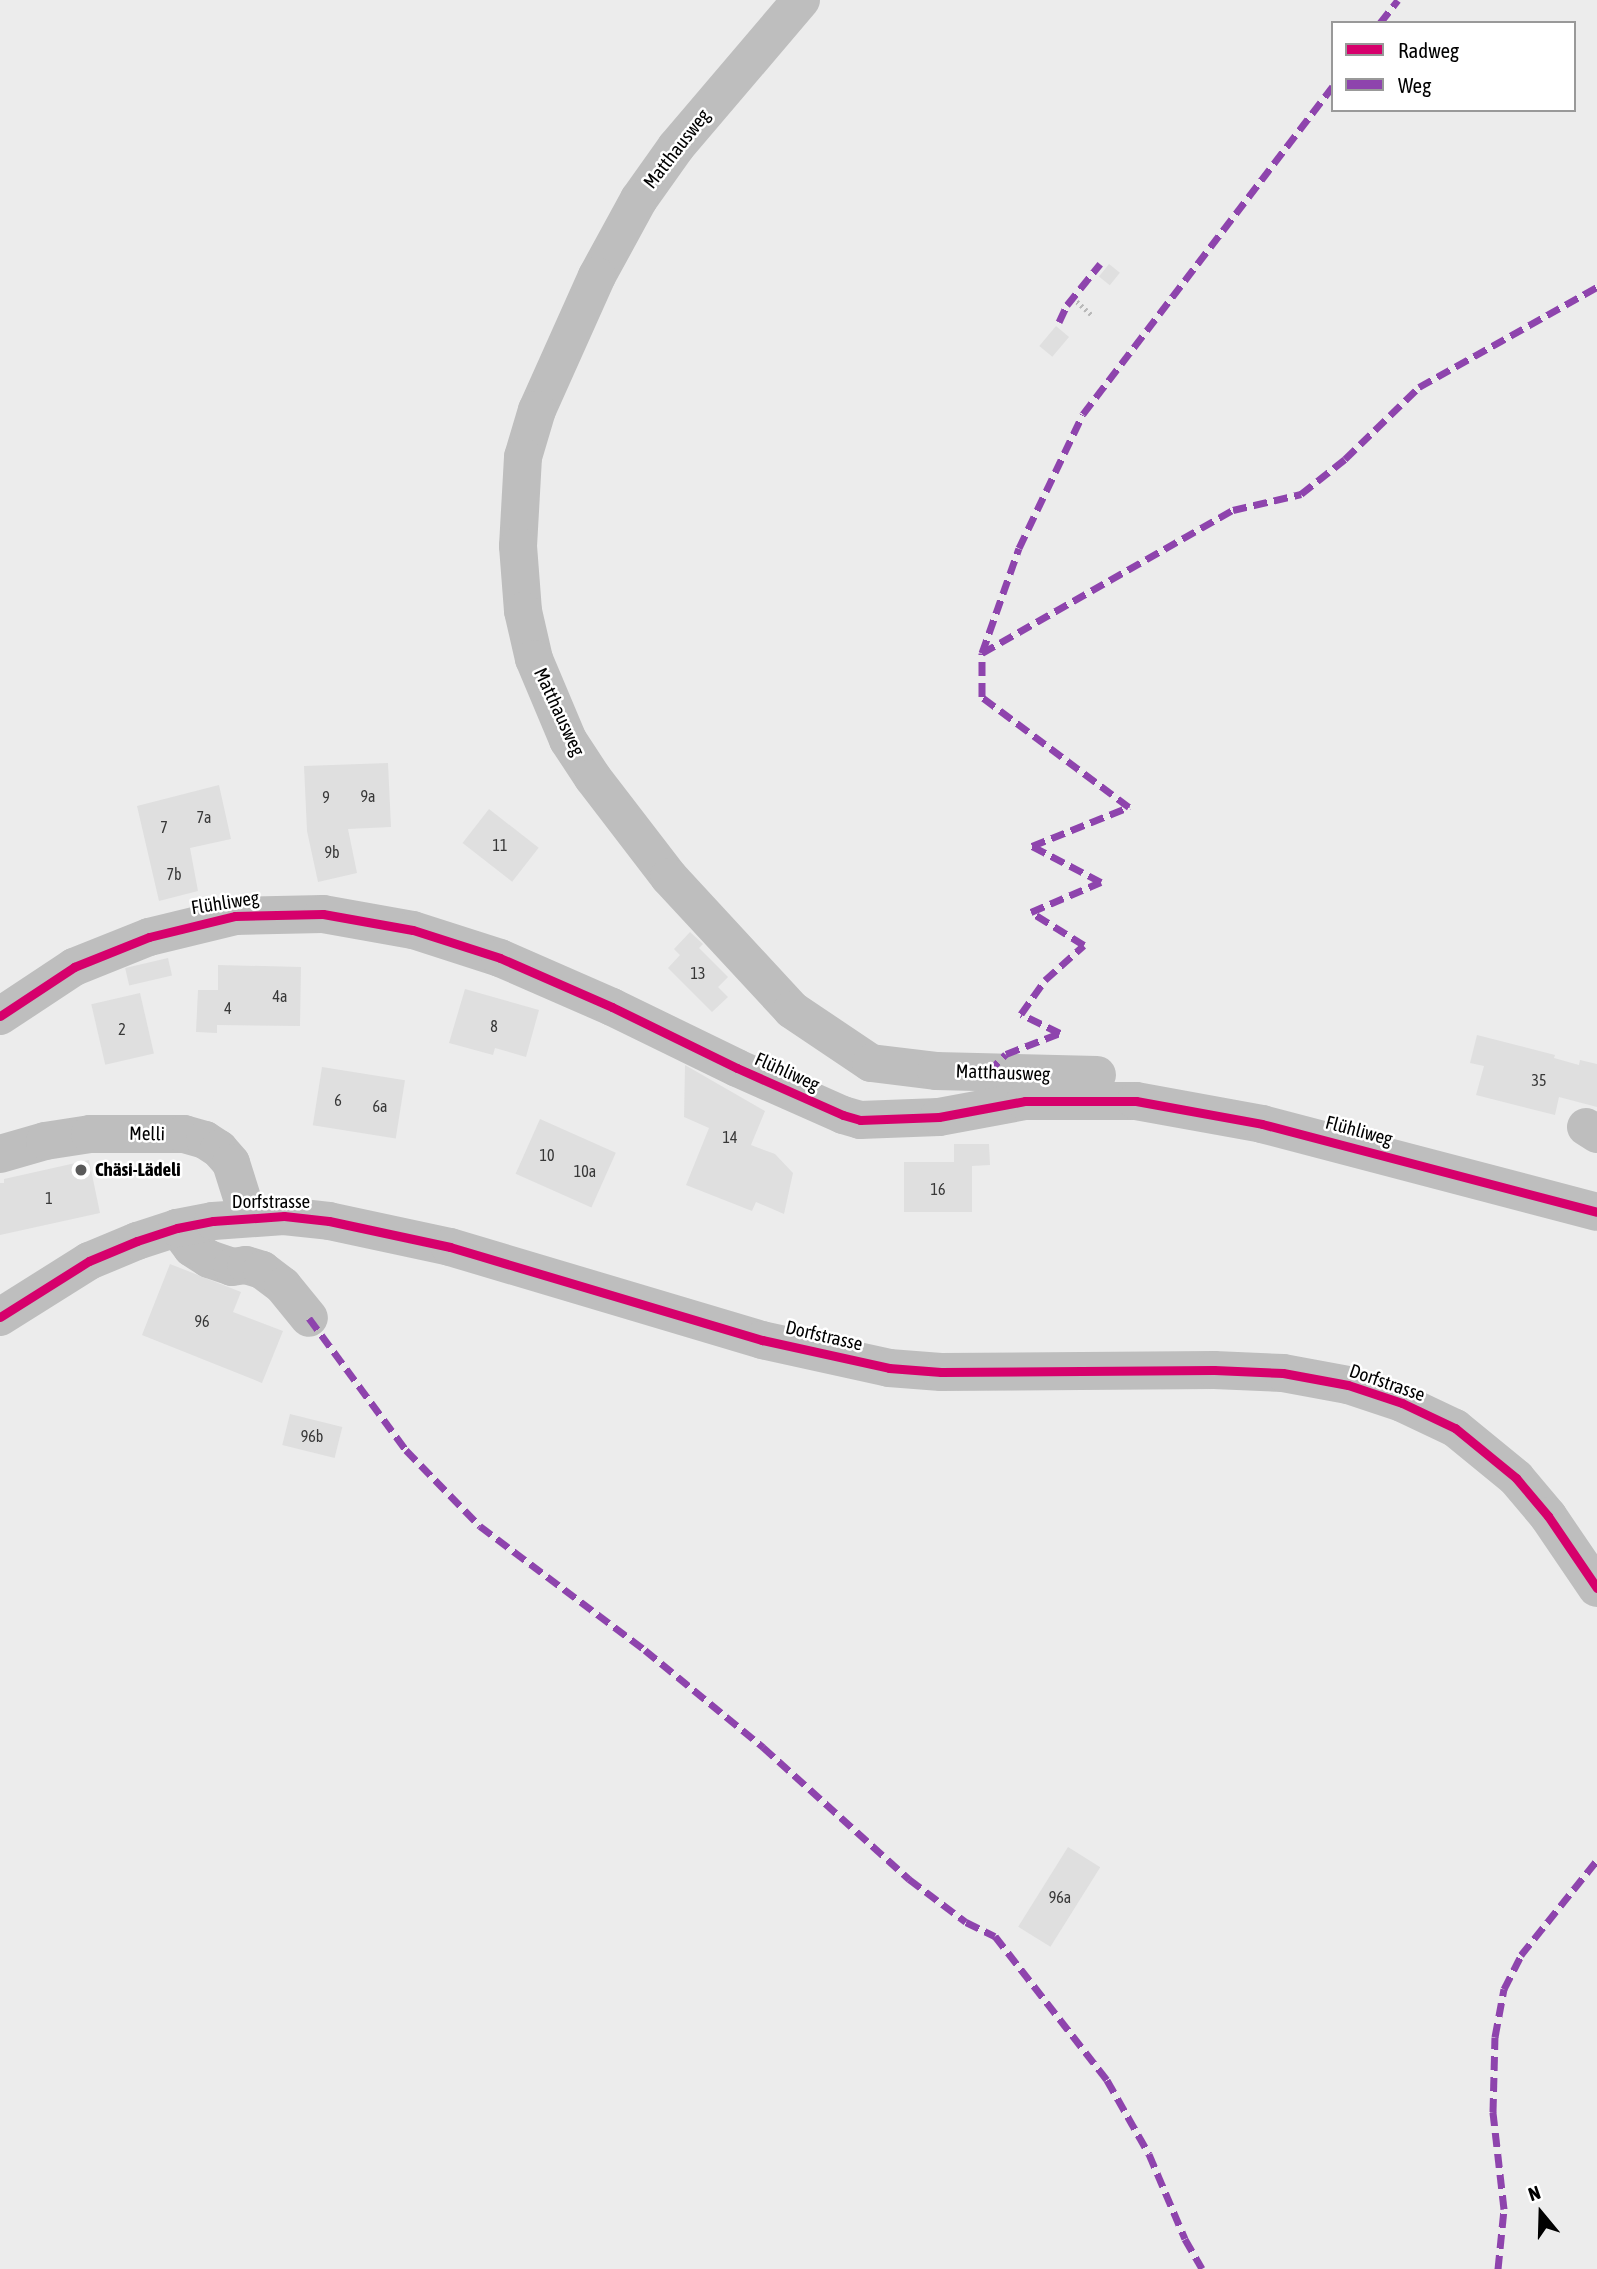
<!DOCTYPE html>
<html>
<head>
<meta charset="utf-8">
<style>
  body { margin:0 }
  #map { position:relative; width:1597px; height:2269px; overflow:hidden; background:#fff; font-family:"Asap Condensed",sans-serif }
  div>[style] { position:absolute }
  .green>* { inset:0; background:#ececec }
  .building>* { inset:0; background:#dfdfdf; transform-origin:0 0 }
  .path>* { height:4.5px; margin-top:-2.25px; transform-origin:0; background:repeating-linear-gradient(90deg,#b9b9b9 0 2px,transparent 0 5.5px) }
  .minor>* { height:38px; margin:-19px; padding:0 19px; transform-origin:19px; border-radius:19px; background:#bebebe }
  .quiet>* { height:7px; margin-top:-3.5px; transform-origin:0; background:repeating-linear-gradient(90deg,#8e44ad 0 14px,transparent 0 21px) }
  .cycleway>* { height:9px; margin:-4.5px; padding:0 4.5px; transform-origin:4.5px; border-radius:4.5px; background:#d6006c }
  .dots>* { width:19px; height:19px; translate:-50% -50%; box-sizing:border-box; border:4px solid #fff; border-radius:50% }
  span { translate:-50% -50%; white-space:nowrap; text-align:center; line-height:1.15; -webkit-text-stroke:5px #fff; paint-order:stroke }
  .number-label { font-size:16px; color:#383838 }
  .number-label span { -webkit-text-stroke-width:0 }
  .street-label { font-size:19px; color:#000 }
  .poi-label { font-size:19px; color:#000; font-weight:700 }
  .left { translate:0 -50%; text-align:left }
  .legend { position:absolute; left:1331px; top:21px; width:245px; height:91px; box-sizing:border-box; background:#fff; border:2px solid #999; margin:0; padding:9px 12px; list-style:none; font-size:21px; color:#000 }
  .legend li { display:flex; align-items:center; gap:14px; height:35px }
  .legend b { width:35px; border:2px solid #999 }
  .north { position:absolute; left:1506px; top:2178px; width:70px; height:70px; -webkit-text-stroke:5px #fff; paint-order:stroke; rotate:341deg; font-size:19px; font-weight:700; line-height:28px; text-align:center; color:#000 }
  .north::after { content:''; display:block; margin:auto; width:24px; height:32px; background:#000; clip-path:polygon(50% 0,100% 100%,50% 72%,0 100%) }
</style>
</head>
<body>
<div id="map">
  <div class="green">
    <div style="clip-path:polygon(evenodd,0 0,1597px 0,1597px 2269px,0 2269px,0 0,1333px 23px,1574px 23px,1574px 110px,1333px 110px,1333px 23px)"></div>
  </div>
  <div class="building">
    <div style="left:1109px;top:264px;width:14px;height:16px;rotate:39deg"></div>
    <div style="left:1056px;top:326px;width:17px;height:26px;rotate:40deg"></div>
    <div style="clip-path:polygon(388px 763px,391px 827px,348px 829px,357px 873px,318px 882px,307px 831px,304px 766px)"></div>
    <div style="clip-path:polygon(219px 785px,231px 839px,190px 848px,198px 891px,159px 901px,137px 806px)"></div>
    <div style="left:489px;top:809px;width:63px;height:43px;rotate:38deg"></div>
    <div style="clip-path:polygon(690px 932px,703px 944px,699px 948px,728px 977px,718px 987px,728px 997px,712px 1012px,668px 968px,680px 955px,674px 949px)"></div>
    <div style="left:168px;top:958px;width:18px;height:44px;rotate:77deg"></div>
    <div style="clip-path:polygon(218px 965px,301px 967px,300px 1026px,217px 1025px,217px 1033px,196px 1032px,198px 990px,218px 990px)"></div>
    <div style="clip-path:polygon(465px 989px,539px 1010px,526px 1057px,495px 1048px,493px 1055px,449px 1043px)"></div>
    <div style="left:140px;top:993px;width:62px;height:50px;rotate:77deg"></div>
    <div style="clip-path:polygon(1477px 1035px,1555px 1055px,1554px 1058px,1579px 1065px,1580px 1060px,1597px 1064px,1597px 1107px,1559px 1097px,1555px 1115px,1476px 1095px,1484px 1066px,1470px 1063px)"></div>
    <div style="clip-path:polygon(685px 1065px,765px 1111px,751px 1145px,775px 1154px,793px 1173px,784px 1214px,756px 1202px,752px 1211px,686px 1185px,709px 1128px,684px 1117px)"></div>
    <div style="left:322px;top:1067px;width:84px;height:59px;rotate:9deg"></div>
    <div style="left:540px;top:1119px;width:83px;height:60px;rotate:24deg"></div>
    <div style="clip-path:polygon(954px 1144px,989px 1144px,990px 1165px,972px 1166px,972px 1212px,904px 1212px,904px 1162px,954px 1162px)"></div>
    <div style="clip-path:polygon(89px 1160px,100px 1213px,0 1235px,0 1183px,4px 1183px,4px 1179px)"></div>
    <div style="clip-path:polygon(170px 1264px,241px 1292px,233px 1312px,283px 1331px,262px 1383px,142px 1335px)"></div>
    <div style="left:290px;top:1414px;width:54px;height:32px;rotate:14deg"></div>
    <div style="left:1068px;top:1847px;width:38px;height:94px;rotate:32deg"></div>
  </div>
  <div class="path">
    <div style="left:1073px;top:298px;width:27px;rotate:42deg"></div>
  </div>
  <div class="minor">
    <div style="left:801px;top:0;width:193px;rotate:130.4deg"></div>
    <div style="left:676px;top:147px;width:64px;rotate:125.4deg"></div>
    <div style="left:639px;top:199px;width:88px;rotate:118.6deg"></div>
    <div style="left:597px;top:276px;width:147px;rotate:114.1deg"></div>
    <div style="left:537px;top:410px;width:49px;rotate:106.6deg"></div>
    <div style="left:523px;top:457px;width:89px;rotate:93.2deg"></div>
    <div style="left:518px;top:546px;width:65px;rotate:85.6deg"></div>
    <div style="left:523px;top:611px;width:49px;rotate:77.1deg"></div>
    <div style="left:534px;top:659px;width:88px;rotate:67.2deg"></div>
    <div style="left:568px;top:740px;width:45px;rotate:56.7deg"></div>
    <div style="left:593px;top:778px;width:125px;rotate:52.5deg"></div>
    <div style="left:669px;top:877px;width:181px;rotate:47.2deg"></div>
    <div style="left:792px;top:1010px;width:95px;rotate:33.9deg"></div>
    <div style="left:871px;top:1063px;width:65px;rotate:7deg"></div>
    <div style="left:936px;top:1071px;width:161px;rotate:1.4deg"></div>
    <div style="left:0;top:1016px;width:89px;rotate:-33.5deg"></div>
    <div style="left:74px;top:967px;width:81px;rotate:-21.8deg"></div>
    <div style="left:149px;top:937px;width:89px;rotate:-13.7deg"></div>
    <div style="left:235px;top:916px;width:88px;rotate:-1.3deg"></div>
    <div style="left:323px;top:914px;width:91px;rotate:10.1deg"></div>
    <div style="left:413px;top:930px;width:91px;rotate:17.8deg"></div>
    <div style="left:500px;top:958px;width:122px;rotate:23.6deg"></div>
    <div style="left:612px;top:1007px;width:139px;rotate:26deg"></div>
    <div style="left:737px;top:1068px;width:116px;rotate:23.9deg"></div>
    <div style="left:843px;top:1115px;width:18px;rotate:16deg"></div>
    <div style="left:860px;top:1120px;width:79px;rotate:-2.2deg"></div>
    <div style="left:939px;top:1117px;width:87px;rotate:-10.5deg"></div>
    <div style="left:1025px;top:1101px;width:111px"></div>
    <div style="left:1136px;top:1101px;width:128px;rotate:10.3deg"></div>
    <div style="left:1262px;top:1124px;width:346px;rotate:14.7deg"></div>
    <div style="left:1586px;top:1127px;width:13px;rotate:32deg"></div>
    <div style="left:0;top:1154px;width:47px;rotate:-16.1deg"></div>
    <div style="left:45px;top:1141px;width:46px;rotate:-8.8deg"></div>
    <div style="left:90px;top:1134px;width:94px"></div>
    <div style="left:184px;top:1134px;width:22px;rotate:16deg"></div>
    <div style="left:205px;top:1140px;width:17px;rotate:33deg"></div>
    <div style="left:219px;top:1149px;width:18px;rotate:49deg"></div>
    <div style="left:231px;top:1163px;width:57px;rotate:72.5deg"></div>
    <div style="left:177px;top:1228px;width:25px;rotate:53deg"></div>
    <div style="left:192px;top:1248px;width:20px;rotate:33deg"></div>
    <div style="left:209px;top:1259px;width:24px;rotate:19deg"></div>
    <div style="left:232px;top:1267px;width:14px;rotate:-8deg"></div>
    <div style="left:246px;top:1265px;width:17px;rotate:17deg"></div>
    <div style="left:262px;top:1270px;width:26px;rotate:37deg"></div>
    <div style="left:283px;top:1286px;width:41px;rotate:50.9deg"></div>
    <div style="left:0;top:1317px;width:105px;rotate:-32.2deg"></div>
    <div style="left:89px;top:1261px;width:52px;rotate:-22.6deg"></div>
    <div style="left:137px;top:1241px;width:42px;rotate:-18deg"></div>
    <div style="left:177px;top:1228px;width:37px;rotate:-11deg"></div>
    <div style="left:213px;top:1221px;width:71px;rotate:-4deg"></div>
    <div style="left:284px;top:1216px;width:45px;rotate:6.3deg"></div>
    <div style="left:329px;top:1221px;width:124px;rotate:12.1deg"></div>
    <div style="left:450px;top:1247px;width:326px;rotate:16.6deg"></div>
    <div style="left:762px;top:1340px;width:130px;rotate:12.4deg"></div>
    <div style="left:889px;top:1368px;width:52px;rotate:4.4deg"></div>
    <div style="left:941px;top:1372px;width:273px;rotate:-0.4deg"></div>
    <div style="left:1214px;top:1370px;width:69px;rotate:2.5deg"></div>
    <div style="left:1283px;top:1373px;width:66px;rotate:10.5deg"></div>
    <div style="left:1348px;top:1385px;width:57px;rotate:18.4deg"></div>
    <div style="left:1402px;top:1403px;width:59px;rotate:25.3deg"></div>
    <div style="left:1455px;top:1428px;width:79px;rotate:39.3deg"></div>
    <div style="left:1516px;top:1478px;width:50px;rotate:49.9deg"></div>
    <div style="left:1548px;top:1516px;width:87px;rotate:55.8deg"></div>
  </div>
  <div class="quiet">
    <div style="left:1380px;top:23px;width:29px;rotate:-52deg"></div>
    <div style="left:1059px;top:322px;width:19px;rotate:-65deg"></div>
    <div style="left:1067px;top:305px;width:53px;rotate:-51.2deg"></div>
    <div style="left:982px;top:653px;width:111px;rotate:-70.6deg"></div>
    <div style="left:1019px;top:548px;width:148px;rotate:-64.5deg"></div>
    <div style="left:1083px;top:414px;width:412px;rotate:-52.7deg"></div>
    <div style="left:988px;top:1072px;width:25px;rotate:-45deg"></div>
    <div style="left:1006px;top:1054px;width:58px;rotate:-21.3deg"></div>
    <div style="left:1060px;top:1033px;width:43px;rotate:-154deg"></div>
    <div style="left:1021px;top:1014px;width:42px;rotate:-54.8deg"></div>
    <div style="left:1045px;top:980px;width:52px;rotate:-41.9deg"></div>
    <div style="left:1084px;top:945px;width:62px;rotate:-148.1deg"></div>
    <div style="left:1031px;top:912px;width:76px;rotate:-23.2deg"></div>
    <div style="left:1101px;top:882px;width:78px;rotate:-152.4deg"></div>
    <div style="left:1032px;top:846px;width:105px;rotate:-21.9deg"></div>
    <div style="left:1129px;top:807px;width:184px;rotate:-143.2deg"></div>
    <div style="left:982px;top:697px;width:44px;rotate:-90deg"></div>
    <div style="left:982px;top:653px;width:289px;rotate:-29.7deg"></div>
    <div style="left:1233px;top:510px;width:70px;rotate:-13.2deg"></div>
    <div style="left:1301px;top:494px;width:56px;rotate:-38.5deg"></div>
    <div style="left:1345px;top:459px;width:103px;rotate:-44.2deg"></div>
    <div style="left:1419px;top:387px;width:204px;rotate:-29.3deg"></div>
    <div style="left:309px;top:1318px;width:164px;rotate:53.7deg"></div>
    <div style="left:406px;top:1450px;width:106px;rotate:45.8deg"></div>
    <div style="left:480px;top:1526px;width:206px;rotate:36.9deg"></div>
    <div style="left:645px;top:1650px;width:153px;rotate:39.4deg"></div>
    <div style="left:763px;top:1747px;width:197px;rotate:42.1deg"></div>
    <div style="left:909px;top:1879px;width:71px;rotate:37deg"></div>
    <div style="left:966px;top:1922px;width:32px;rotate:26deg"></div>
    <div style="left:995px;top:1936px;width:182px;rotate:52.1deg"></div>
    <div style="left:1107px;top:2080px;width:85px;rotate:60.4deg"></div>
    <div style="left:1149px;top:2154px;width:92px;rotate:67deg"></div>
    <div style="left:1185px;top:2239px;width:34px;rotate:60deg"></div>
    <div style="left:1498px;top:2269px;width:60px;rotate:-84.3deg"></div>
    <div style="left:1504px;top:2209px;width:98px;rotate:-96.5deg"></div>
    <div style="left:1493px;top:2112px;width:75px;rotate:-88.5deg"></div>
    <div style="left:1495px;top:2037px;width:49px;rotate:-79.4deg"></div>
    <div style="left:1504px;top:1989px;width:38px;rotate:-63deg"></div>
    <div style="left:1521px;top:1955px;width:122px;rotate:-51.3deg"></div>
  </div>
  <div class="cycleway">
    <div style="left:0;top:1016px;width:89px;rotate:-33.5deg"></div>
    <div style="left:74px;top:967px;width:81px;rotate:-21.8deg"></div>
    <div style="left:149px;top:937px;width:89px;rotate:-13.7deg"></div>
    <div style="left:235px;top:916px;width:88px;rotate:-1.3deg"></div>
    <div style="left:323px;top:914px;width:91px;rotate:10.1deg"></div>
    <div style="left:413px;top:930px;width:91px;rotate:17.8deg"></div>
    <div style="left:500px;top:958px;width:122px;rotate:23.6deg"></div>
    <div style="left:612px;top:1007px;width:139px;rotate:26deg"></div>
    <div style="left:737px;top:1068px;width:116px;rotate:23.9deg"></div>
    <div style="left:843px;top:1115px;width:18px;rotate:16deg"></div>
    <div style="left:860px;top:1120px;width:79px;rotate:-2.2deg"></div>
    <div style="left:939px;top:1117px;width:87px;rotate:-10.5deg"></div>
    <div style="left:1025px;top:1101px;width:111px"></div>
    <div style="left:1136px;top:1101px;width:128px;rotate:10.3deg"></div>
    <div style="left:1262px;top:1124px;width:346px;rotate:14.7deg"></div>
    <div style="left:0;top:1317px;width:105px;rotate:-32.2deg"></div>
    <div style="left:89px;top:1261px;width:52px;rotate:-22.6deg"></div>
    <div style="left:137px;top:1241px;width:42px;rotate:-18deg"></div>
    <div style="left:177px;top:1228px;width:37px;rotate:-11deg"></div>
    <div style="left:213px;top:1221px;width:71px;rotate:-4deg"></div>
    <div style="left:284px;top:1216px;width:45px;rotate:6.3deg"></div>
    <div style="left:329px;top:1221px;width:124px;rotate:12.1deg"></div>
    <div style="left:450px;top:1247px;width:326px;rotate:16.6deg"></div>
    <div style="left:762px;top:1340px;width:130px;rotate:12.4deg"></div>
    <div style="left:889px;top:1368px;width:52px;rotate:4.4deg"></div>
    <div style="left:941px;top:1372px;width:273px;rotate:-0.4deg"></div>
    <div style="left:1214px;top:1370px;width:69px;rotate:2.5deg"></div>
    <div style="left:1283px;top:1373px;width:66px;rotate:10.5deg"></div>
    <div style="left:1348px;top:1385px;width:57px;rotate:18.4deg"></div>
    <div style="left:1402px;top:1403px;width:59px;rotate:25.3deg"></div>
    <div style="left:1455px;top:1428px;width:79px;rotate:39.3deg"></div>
    <div style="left:1516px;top:1478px;width:50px;rotate:49.9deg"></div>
    <div style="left:1548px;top:1516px;width:87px;rotate:55.8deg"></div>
  </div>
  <div class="dots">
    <div style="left:81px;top:1170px;background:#595959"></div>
  </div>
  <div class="number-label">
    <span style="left:368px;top:796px">9a</span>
    <span style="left:326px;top:797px">9</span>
    <span style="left:204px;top:817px">7a</span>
    <span style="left:164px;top:827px">7</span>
    <span style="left:500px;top:845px">11</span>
    <span style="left:332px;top:852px">9b</span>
    <span style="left:174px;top:874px">7b</span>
    <span style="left:698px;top:973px">13</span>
    <span style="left:280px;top:996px">4a</span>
    <span style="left:228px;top:1008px">4</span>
    <span style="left:494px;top:1026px">8</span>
    <span style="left:122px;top:1029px">2</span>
    <span style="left:1539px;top:1080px">35</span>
    <span style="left:338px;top:1100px">6</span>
    <span style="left:380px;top:1106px">6a</span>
    <span style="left:730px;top:1137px">14</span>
    <span style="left:547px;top:1155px">10</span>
    <span style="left:585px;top:1171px">10a</span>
    <span style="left:938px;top:1189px">16</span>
    <span style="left:49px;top:1198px">1</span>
    <span style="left:202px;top:1321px">96</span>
    <span style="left:312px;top:1436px">96b</span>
    <span style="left:1060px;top:1897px">96a</span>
  </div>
  <div class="street-label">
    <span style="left:677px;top:149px;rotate:-52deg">Matthausweg</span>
    <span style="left:559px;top:712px;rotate:65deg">Matthausweg</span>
    <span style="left:225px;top:903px;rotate:-9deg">Flühliweg</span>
    <span style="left:787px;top:1072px;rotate:24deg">Flühliweg</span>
    <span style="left:1003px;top:1073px;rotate:2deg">Matthausweg</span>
    <span style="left:1359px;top:1131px;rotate:15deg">Flühliweg</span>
    <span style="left:147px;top:1134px;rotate:1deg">Melli</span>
    <span style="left:271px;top:1202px">Dorfstrasse</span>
    <span style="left:824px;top:1336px;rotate:13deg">Dorfstrasse</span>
    <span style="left:1387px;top:1383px;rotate:19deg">Dorfstrasse</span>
  </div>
  <div class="poi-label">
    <span class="left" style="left:95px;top:1170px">Chäsi-Lädeli</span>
  </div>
  <ul class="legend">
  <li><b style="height:9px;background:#d6006c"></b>Radweg</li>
  <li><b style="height:9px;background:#8e44ad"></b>Weg</li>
  </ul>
  <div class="north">N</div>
</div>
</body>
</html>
